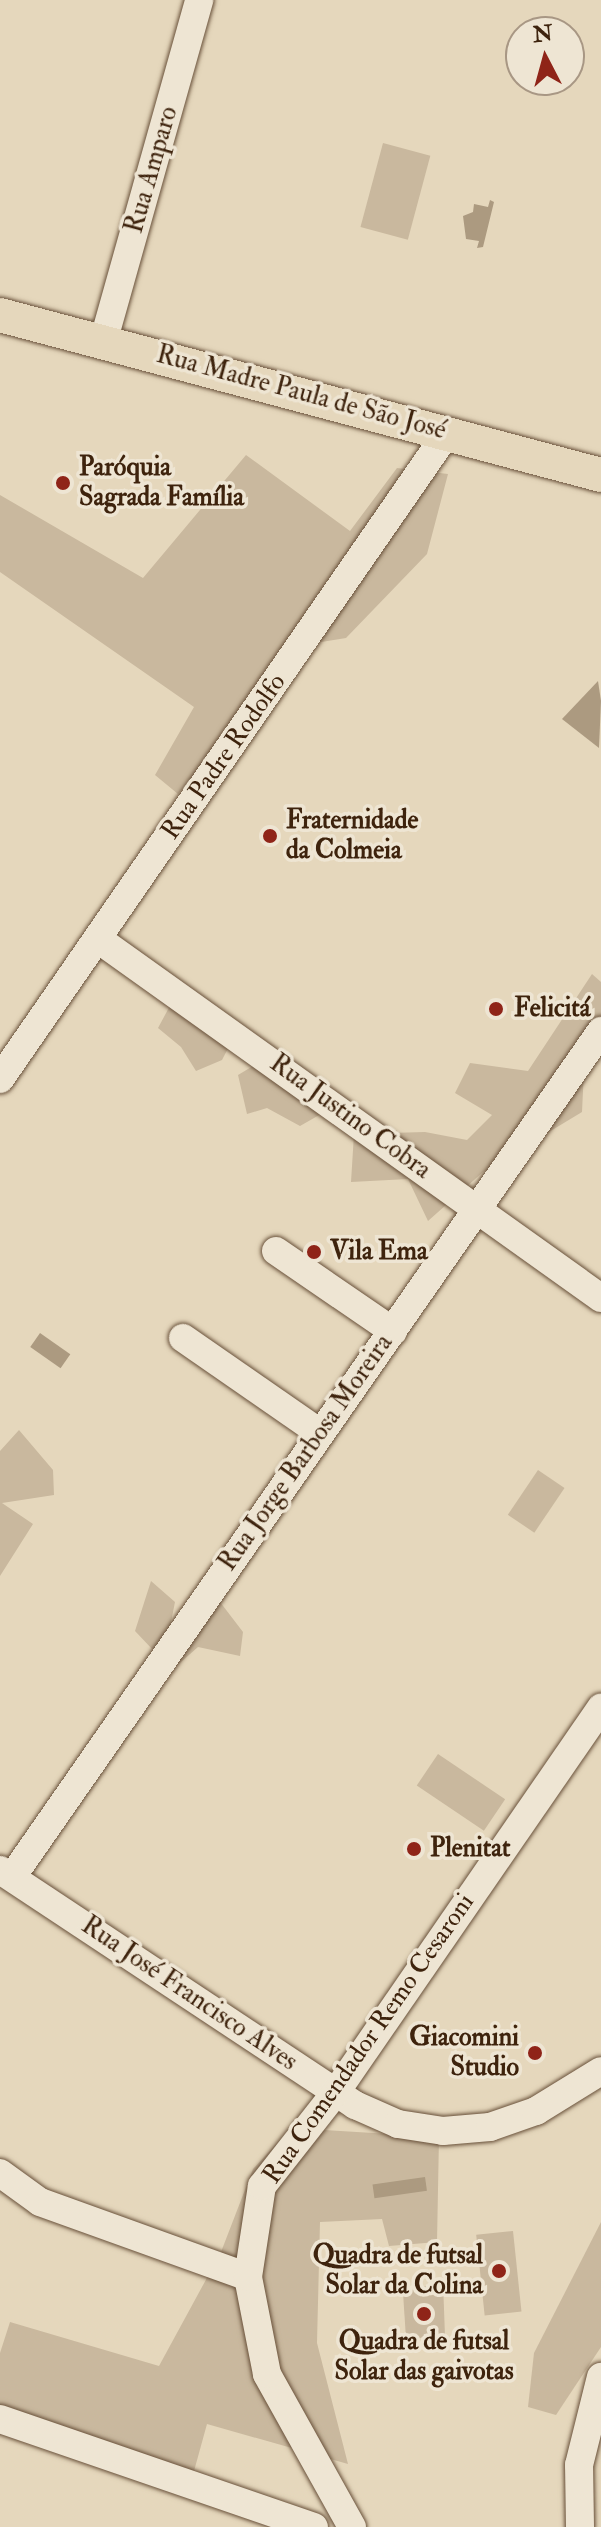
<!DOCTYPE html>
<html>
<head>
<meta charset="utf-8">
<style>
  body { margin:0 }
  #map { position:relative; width:601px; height:2527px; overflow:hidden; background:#e5d7bc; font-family:"IM FELL Double Pica",serif }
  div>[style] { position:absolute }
  .green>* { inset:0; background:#c9b89e; transform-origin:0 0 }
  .water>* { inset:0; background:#ac9a80; transform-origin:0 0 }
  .roads { filter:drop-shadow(0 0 2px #685039) drop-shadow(0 0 2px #685039) }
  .minor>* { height:28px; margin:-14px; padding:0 14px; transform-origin:14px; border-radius:14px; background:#eee5d3 }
  .major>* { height:34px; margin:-17px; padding:0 17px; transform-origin:17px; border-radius:17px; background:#e5d7bc }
  .dots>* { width:22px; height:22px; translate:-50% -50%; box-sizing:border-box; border:4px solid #eee5d3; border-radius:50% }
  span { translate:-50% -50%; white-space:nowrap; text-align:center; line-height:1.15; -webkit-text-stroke:7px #eee5d3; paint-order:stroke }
  .street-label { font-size:26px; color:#3e230d }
  .poi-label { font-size:26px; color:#3e230d; font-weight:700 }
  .left { translate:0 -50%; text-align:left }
  .right { translate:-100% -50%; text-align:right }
  .north { position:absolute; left:505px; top:16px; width:80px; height:80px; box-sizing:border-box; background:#eee5d3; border:2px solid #a89784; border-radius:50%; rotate:354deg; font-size:22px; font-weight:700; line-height:32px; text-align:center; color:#3e230d }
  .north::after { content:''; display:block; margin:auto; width:28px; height:36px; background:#8f2418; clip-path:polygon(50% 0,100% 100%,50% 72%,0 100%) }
</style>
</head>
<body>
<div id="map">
  <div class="green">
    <div style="left:383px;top:143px;width:49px;height:87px;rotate:15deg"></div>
    <div style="clip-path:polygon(246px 455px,350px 531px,397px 468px,448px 474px,427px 554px,346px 638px,303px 645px,178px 794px,155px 775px,194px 707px,0 572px,0 495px,143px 578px)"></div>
    <div style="clip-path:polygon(592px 974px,601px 982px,601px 1026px,585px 1049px,582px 1112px,483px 1172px,428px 1221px,408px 1179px,351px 1182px,354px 1134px,425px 1132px,467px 1140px,492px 1115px,455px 1093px,470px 1063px,528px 1071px)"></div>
    <div style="clip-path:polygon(172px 1002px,212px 1003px,238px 1029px,222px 1060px,196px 1071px,181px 1047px,158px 1028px)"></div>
    <div style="clip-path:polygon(263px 1060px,321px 1114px,300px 1126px,267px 1108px,247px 1114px,238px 1075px)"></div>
    <div style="clip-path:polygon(19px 1430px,53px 1470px,54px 1495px,2px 1503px,33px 1524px,0 1576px,0 1451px)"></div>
    <div style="left:538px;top:1470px;width:32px;height:54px;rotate:34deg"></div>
    <div style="clip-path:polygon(151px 1581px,175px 1602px,171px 1622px,188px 1628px,217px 1598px,243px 1632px,240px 1656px,198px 1647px,172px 1670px,135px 1631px)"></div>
    <div style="left:438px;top:1754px;width:81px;height:38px;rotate:34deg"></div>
    <div style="clip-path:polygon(291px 2128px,439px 2137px,437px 2242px,389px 2246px,382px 2219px,320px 2222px,317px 2343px,348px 2464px,207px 2424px,191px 2482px,0 2407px,0 2353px,10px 2322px,159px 2366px,221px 2252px,253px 2169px)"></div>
    <div style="clip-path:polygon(601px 2222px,601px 2347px,556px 2415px,528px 2407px,534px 2353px)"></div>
    <div style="left:513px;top:2231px;width:81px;height:37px;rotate:84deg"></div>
    <div style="clip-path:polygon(443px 2282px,445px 2336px,406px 2339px,403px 2292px)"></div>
  </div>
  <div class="water">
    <div style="clip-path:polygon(490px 200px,494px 202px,483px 247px,477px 248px,479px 241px,466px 239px,463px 216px,473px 212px,474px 204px,488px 207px)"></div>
    <div style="clip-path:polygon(598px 681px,601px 701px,599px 748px,562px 719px)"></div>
    <div style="left:40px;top:1333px;width:37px;height:17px;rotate:35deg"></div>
    <div style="left:425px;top:2177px;width:14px;height:53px;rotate:82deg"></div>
  </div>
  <div class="roads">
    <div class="minor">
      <div style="left:104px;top:339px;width:352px;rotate:-74.3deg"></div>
      <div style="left:98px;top:939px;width:618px;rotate:35.52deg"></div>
      <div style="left:0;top:1079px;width:786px;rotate:-55.32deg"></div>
      <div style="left:276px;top:1251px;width:142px;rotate:34.4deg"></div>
      <div style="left:183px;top:1338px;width:165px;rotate:34.7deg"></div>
      <div style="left:0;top:1870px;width:426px;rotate:33.5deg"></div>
      <div style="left:355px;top:2105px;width:47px;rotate:23.8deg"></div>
      <div style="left:398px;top:2124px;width:46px;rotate:8.8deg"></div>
      <div style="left:443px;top:2131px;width:47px;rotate:-4.9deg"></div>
      <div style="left:490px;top:2127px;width:49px;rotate:-19.2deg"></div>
      <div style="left:536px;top:2111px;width:76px;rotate:-31.6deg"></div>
      <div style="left:12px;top:1877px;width:1031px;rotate:-55.15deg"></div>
      <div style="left:0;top:2173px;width:49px;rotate:35.9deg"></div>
      <div style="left:40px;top:2202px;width:221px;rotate:19.8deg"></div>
      <div style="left:0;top:2419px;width:332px;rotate:19deg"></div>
      <div style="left:352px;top:2527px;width:175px;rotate:-119.1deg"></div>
      <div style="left:267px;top:2374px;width:99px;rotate:-101.1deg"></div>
      <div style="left:248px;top:2277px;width:92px;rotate:-81.3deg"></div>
      <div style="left:262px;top:2186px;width:120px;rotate:-51.8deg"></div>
      <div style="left:336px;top:2092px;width:467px;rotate:-55.4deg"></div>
      <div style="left:580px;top:2527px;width:62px;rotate:-90.9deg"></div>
      <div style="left:579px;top:2465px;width:91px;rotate:-76deg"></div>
    </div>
    <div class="major">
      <div style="left:0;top:315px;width:622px;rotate:14.91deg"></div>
    </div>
  </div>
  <div class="dots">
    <div style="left:63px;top:483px;background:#8f2418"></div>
    <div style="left:270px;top:836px;background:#8f2418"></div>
    <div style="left:496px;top:1009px;background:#8f2418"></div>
    <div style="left:314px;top:1252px;background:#8f2418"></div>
    <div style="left:414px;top:1849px;background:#8f2418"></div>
    <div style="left:535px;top:2053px;background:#8f2418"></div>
    <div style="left:499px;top:2271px;background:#8f2418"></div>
    <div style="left:424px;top:2314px;background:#8f2418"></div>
  </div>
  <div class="street-label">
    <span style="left:152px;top:170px;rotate:-74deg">Rua Amparo</span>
    <span style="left:301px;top:393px;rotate:15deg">Rua Madre Paula de São José</span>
    <span style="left:224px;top:757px;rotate:-55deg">Rua Padre Rodolfo</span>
    <span style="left:350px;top:1117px;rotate:36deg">Rua Justino Cobra</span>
    <span style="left:306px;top:1453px;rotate:-55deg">Rua Jorge Barbosa Moreira</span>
    <span style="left:189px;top:1994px;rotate:34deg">Rua José Francisco Alves</span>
    <span style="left:369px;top:2039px;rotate:-55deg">Rua Comendador Remo Cesaroni</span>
  </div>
  <div class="poi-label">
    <span class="left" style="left:79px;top:483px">Paróquia<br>Sagrada Família</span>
    <span class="left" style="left:286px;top:836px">Fraternidade<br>da Colmeia</span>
    <span class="left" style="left:514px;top:1009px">Felicitá</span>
    <span class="left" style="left:330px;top:1252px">Vila Ema</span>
    <span class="left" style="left:430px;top:1849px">Plenitat</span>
    <span class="right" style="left:519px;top:2053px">Giacomini<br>Studio</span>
    <span class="right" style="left:483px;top:2271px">Quadra de futsal<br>Solar da Colina</span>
    <span style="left:424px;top:2357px">Quadra de futsal<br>Solar das gaivotas</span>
  </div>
  <div class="north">N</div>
</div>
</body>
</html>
